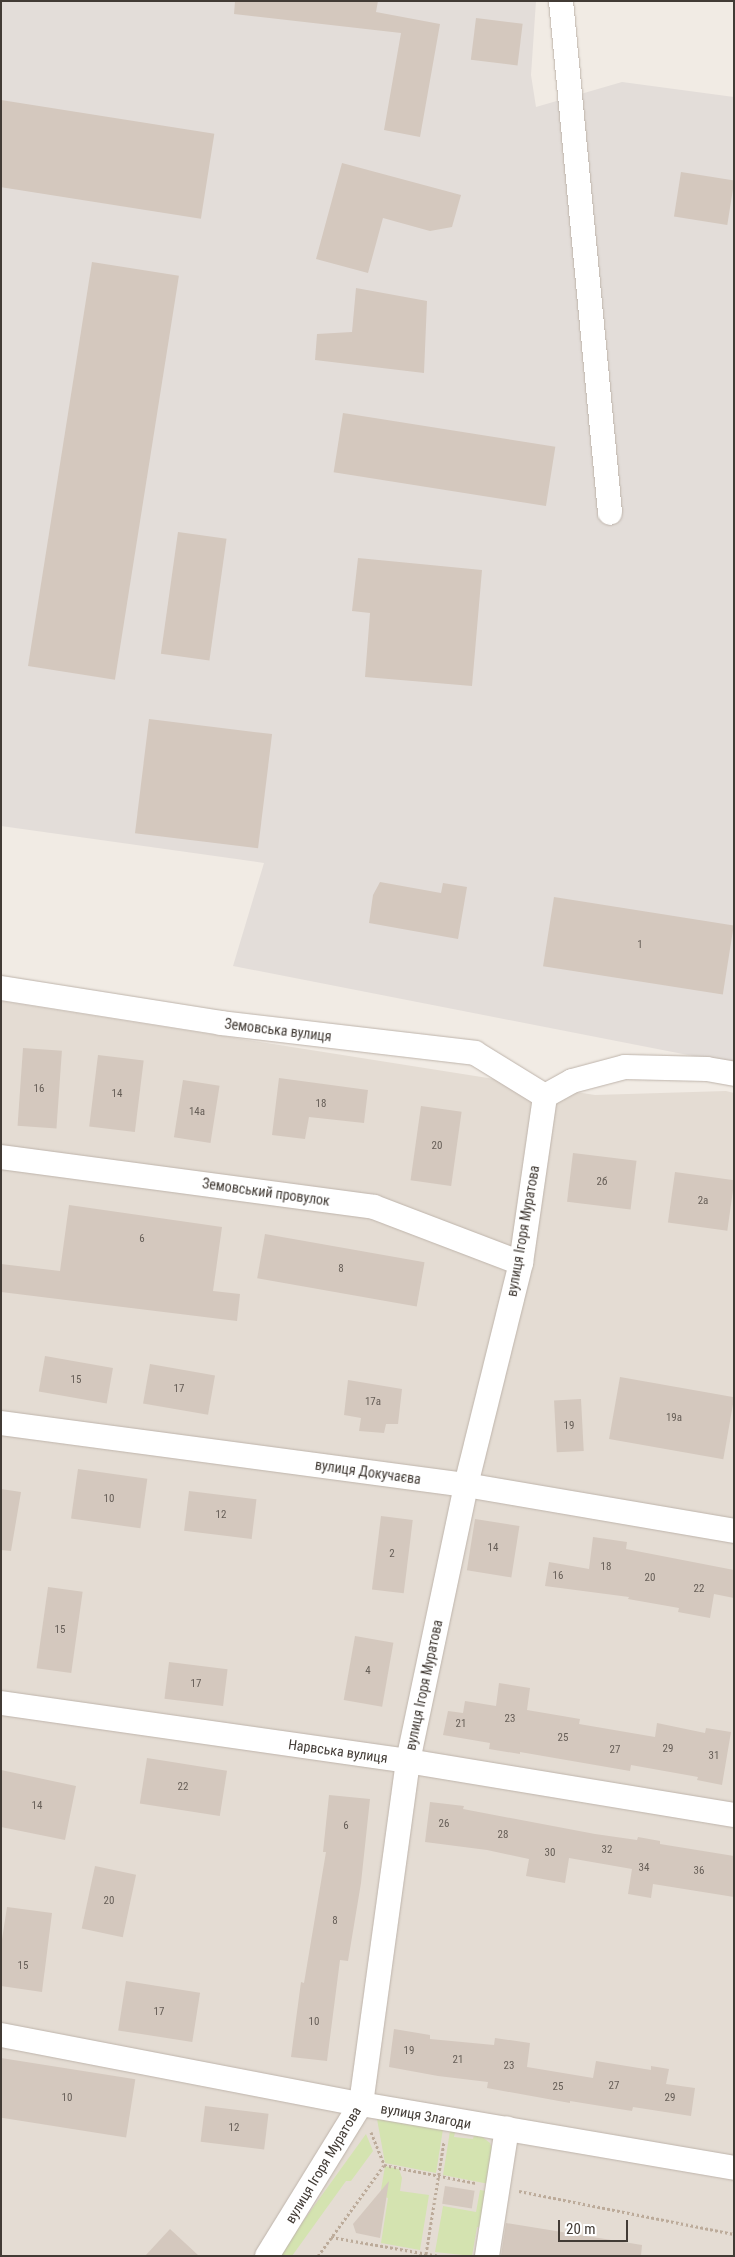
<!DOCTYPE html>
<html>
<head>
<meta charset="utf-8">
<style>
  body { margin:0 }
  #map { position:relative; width:735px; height:2257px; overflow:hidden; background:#f1ebe4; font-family:"Roboto Condensed",sans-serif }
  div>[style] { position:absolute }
  .residential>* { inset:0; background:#e4dcd3 }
  .industrial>* { inset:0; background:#e3ddd9 }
  .green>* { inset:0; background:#d4e3b0 }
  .building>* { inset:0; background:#d4c8be; transform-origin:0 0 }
  .path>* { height:3px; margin-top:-1.5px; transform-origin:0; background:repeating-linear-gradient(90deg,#bcab9a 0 2.5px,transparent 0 5px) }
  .roads { filter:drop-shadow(0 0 1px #beb4ab) drop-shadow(0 0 1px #beb4ab) }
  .minor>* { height:24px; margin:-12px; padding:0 12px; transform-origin:12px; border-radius:12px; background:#fff }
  span { translate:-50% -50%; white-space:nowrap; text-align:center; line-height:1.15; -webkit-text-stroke:4px #fff; paint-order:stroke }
  .number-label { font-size:11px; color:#665e57 }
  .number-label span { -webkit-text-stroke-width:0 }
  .street-label { font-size:14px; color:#423b35 }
  .frame { position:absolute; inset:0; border:2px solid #423b35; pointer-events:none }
  .scale { position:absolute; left:558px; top:2220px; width:70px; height:22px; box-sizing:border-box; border:2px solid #423b35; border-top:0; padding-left:6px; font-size:15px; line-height:18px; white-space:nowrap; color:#423b35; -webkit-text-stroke:4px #fff; paint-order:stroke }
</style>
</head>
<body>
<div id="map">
  <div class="residential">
    <div style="clip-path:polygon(1px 1001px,595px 1095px,726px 1091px,734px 1093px,734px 2256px,1px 2256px)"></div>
  </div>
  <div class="industrial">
    <div style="clip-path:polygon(1px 1px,536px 1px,531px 75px,536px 107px,622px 82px,734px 97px,734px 1064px,233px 966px,264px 863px,1px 826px)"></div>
  </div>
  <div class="green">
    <div style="clip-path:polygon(377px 2119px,443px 2129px,436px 2173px,385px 2163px)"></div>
    <div style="clip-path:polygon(450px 2131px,455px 2132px,454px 2137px,473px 2139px,474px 2135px,481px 2136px,490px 2143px,492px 2149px,489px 2184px,443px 2175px)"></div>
    <div style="clip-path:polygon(366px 2134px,373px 2151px,351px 2181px,346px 2181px,292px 2256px,278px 2256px)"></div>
    <div style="clip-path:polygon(385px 2166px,399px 2169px,402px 2178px,400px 2191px,429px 2195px,420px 2250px,381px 2243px,388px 2198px,380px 2196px)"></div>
    <div style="clip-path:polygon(480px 2190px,492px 2192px,486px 2229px,477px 2227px,472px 2256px,435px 2252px,443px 2206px,476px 2212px)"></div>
  </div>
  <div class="building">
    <div style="clip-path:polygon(235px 1px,378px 1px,376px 12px,440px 24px,420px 137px,384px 130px,401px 33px,234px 14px)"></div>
    <div style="left:476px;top:18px;width:47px;height:42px;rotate:7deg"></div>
    <div style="left:1px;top:100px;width:216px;height:86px;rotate:9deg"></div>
    <div style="clip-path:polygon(342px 163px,461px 195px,452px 227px,430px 231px,383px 218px,368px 273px,316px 259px)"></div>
    <div style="left:681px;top:172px;width:54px;height:45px;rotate:9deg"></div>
    <div style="left:92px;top:262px;width:88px;height:409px;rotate:9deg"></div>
    <div style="clip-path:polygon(356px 288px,427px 301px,424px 373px,315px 360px,317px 334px,352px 332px)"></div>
    <div style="left:343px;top:413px;width:215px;height:60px;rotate:9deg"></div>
    <div style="left:178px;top:532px;width:49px;height:123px;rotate:8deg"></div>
    <div style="clip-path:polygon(358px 558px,482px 570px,472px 686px,365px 677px,370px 613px,352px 611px)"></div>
    <div style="left:149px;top:719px;width:124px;height:115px;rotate:7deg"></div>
    <div style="clip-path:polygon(380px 882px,441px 893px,443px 883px,467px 887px,458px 939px,369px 923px,373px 895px)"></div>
    <div style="left:554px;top:897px;width:182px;height:70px;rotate:9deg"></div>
    <div style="left:23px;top:1048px;width:39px;height:78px;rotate:4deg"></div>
    <div style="left:98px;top:1055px;width:46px;height:72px;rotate:7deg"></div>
    <div style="clip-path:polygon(279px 1078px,368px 1090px,364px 1123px,309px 1117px,305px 1139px,272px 1135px)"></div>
    <div style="left:183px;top:1080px;width:37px;height:58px;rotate:9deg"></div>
    <div style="left:421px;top:1106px;width:41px;height:75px;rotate:8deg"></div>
    <div style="left:573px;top:1153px;width:64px;height:49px;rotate:7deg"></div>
    <div style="left:675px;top:1172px;width:60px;height:51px;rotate:8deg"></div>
    <div style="clip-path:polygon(69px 1205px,222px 1227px,213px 1291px,240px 1294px,237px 1321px,1px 1292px,1px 1264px,60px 1271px)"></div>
    <div style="left:265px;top:1234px;width:162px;height:45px;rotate:10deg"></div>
    <div style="left:45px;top:1356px;width:69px;height:36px;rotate:10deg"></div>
    <div style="left:150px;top:1364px;width:66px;height:40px;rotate:10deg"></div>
    <div style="left:620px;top:1377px;width:116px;height:63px;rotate:10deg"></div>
    <div style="clip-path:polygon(348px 1380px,402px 1389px,398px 1424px,386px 1424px,384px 1433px,359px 1431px,361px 1418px,344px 1415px)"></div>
    <div style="left:581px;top:1399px;width:52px;height:27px;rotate:87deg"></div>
    <div style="left:78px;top:1469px;width:70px;height:50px;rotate:8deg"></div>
    <div style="clip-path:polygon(1px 1489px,21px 1492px,11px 1551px,1px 1550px)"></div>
    <div style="left:189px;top:1491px;width:68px;height:40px;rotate:7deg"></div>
    <div style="left:381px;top:1516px;width:32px;height:74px;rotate:7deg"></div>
    <div style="left:475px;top:1519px;width:45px;height:52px;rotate:9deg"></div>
    <div style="clip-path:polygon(593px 1537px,627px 1542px,626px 1549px,734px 1570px,734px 1598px,714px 1594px,710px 1618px,678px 1612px,679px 1608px,628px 1599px,629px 1597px,545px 1586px,549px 1562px,589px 1569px)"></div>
    <div style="left:48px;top:1587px;width:35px;height:82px;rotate:8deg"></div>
    <div style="left:355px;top:1636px;width:39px;height:65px;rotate:10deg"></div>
    <div style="left:169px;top:1662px;width:59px;height:37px;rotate:7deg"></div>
    <div style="clip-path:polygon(499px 1683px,530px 1688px,527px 1710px,580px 1719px,579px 1724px,655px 1737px,657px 1723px,705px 1733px,706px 1728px,731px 1732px,722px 1785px,697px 1780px,698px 1777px,631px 1765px,630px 1771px,520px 1752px,520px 1754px,489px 1749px,490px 1743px,443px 1735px,448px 1711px,463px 1713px,465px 1701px,496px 1706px)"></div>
    <div style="left:147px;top:1758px;width:81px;height:46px;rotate:9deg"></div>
    <div style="clip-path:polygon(1px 1770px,76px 1786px,65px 1840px,1px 1827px)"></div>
    <div style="clip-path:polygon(329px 1795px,370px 1799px,361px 1883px,348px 1961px,340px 1960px,327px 2061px,291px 2057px,301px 1982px,304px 1983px,326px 1852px,323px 1852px)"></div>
    <div style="clip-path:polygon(430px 1802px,464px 1806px,463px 1809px,595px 1834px,637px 1840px,638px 1837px,660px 1841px,660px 1844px,734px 1856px,734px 1897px,653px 1884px,651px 1898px,628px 1894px,632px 1869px,569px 1858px,565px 1883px,526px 1876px,529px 1859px,487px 1850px,425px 1842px)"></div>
    <div style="left:95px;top:1866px;width:42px;height:64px;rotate:12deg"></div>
    <div style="clip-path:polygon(7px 1907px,52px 1913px,42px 1992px,1px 1986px,1px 1946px)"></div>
    <div style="left:126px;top:1981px;width:75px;height:50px;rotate:9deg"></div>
    <div style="clip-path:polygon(394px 2029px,430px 2035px,430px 2039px,494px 2045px,495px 2038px,530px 2043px,527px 2067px,593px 2078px,596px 2061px,651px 2070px,651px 2066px,669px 2069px,666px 2084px,695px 2088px,691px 2116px,633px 2107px,632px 2111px,570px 2101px,570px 2103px,487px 2088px,488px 2082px,438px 2076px,389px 2067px)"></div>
    <div style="left:1px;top:2058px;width:136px;height:59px;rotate:9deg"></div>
    <div style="left:205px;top:2106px;width:64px;height:36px;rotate:7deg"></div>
    <div style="clip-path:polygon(389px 2181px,380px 2238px,356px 2233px,353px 2224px)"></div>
    <div style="left:445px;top:2186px;width:30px;height:18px;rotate:9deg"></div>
    <div style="clip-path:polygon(506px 2223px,642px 2245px,641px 2256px,501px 2256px)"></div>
    <div style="clip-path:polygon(170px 2229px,199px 2256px,145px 2256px)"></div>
  </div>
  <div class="path">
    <div style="left:371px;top:2132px;width:35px;rotate:68deg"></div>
    <div style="left:519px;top:2191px;width:219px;rotate:11.3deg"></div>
    <div style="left:331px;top:2237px;width:110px;rotate:10deg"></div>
    <div style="left:426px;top:2254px;width:113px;rotate:-80.9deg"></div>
    <div style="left:318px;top:2256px;width:112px;rotate:-54deg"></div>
    <div style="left:384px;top:2165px;width:94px;rotate:11.1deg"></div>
  </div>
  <div class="roads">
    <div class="minor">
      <div style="left:561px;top:1px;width:514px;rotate:84.53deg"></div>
      <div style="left:1px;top:988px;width:223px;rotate:9deg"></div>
      <div style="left:221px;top:1023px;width:256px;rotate:6.7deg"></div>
      <div style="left:475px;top:1053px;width:82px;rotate:31.6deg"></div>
      <div style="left:545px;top:1096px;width:31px;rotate:-29deg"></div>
      <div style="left:572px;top:1081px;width:55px;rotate:-14.8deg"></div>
      <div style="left:625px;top:1067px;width:82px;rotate:1.4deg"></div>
      <div style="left:707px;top:1069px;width:27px;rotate:10deg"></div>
      <div style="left:1px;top:1157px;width:376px;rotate:7.6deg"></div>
      <div style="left:374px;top:1207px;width:157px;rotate:20.9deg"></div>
      <div style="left:1px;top:1423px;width:469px;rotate:7.6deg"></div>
      <div style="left:466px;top:1485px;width:272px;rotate:9.7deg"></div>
      <div style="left:1px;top:1703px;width:411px;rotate:8.1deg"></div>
      <div style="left:408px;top:1761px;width:330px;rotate:9.4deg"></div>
      <div style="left:1px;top:2035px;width:367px;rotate:10.9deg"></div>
      <div style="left:361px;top:2104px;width:378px;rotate:9.7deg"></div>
      <div style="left:267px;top:2256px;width:179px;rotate:-58.3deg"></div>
      <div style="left:361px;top:2104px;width:346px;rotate:-82.2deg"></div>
      <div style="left:408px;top:1761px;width:282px;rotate:-78.1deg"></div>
      <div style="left:466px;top:1485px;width:229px;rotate:-76.1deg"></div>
      <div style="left:521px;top:1263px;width:169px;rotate:-81.8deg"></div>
      <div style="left:487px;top:2256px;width:129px;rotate:-81.1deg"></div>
    </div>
  </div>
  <div class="number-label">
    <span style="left:640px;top:945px">1</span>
    <span style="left:39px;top:1089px">16</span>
    <span style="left:117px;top:1094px">14</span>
    <span style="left:321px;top:1104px">18</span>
    <span style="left:197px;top:1112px">14а</span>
    <span style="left:437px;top:1146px">20</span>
    <span style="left:602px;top:1182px">2б</span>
    <span style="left:703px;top:1201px">2а</span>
    <span style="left:142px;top:1239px">6</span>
    <span style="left:341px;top:1269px">8</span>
    <span style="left:76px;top:1380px">15</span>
    <span style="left:179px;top:1389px">17</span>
    <span style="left:373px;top:1402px">17а</span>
    <span style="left:674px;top:1418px">19а</span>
    <span style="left:569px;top:1426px">19</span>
    <span style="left:109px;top:1499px">10</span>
    <span style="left:221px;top:1515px">12</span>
    <span style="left:493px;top:1548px">14</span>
    <span style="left:392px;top:1554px">2</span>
    <span style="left:606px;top:1567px">18</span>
    <span style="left:558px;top:1576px">16</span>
    <span style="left:650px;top:1578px">20</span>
    <span style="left:699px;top:1589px">22</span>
    <span style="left:60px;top:1630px">15</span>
    <span style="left:368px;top:1671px">4</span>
    <span style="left:196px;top:1684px">17</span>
    <span style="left:510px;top:1719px">23</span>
    <span style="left:461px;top:1724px">21</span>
    <span style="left:563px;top:1738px">25</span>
    <span style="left:668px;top:1749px">29</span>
    <span style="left:615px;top:1750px">27</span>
    <span style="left:714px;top:1756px">31</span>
    <span style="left:183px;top:1787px">22</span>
    <span style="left:37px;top:1806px">14</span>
    <span style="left:444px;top:1824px">26</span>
    <span style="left:346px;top:1826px">6</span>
    <span style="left:503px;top:1835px">28</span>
    <span style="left:607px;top:1850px">32</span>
    <span style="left:550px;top:1853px">30</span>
    <span style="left:644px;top:1868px">34</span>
    <span style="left:699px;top:1871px">36</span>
    <span style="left:109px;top:1901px">20</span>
    <span style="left:335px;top:1921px">8</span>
    <span style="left:23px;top:1966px">15</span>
    <span style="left:159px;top:2012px">17</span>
    <span style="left:314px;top:2022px">10</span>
    <span style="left:409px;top:2051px">19</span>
    <span style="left:458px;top:2060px">21</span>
    <span style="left:509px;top:2066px">23</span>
    <span style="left:614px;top:2086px">27</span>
    <span style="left:558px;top:2087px">25</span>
    <span style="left:67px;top:2098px">10</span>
    <span style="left:670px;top:2098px">29</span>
    <span style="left:234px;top:2128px">12</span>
  </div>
  <div class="street-label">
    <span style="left:278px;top:1030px;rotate:7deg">Земовська вулиця</span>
    <span style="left:266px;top:1192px;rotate:8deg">Земовський провулок</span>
    <span style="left:523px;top:1231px;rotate:-80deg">вулиця Ігоря Муратова</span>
    <span style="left:368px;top:1472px;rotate:8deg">вулиця Докучаєва</span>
    <span style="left:424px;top:1685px;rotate:-78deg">вулиця Ігоря Муратова</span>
    <span style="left:338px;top:1751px;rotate:8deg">Нарвська вулиця</span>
    <span style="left:426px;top:2116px;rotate:10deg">вулиця Злагоди</span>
    <span style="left:323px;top:2165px;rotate:-59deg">вулиця Ігоря Муратова</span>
  </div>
  <div class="frame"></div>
  <div class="scale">20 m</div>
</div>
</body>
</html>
